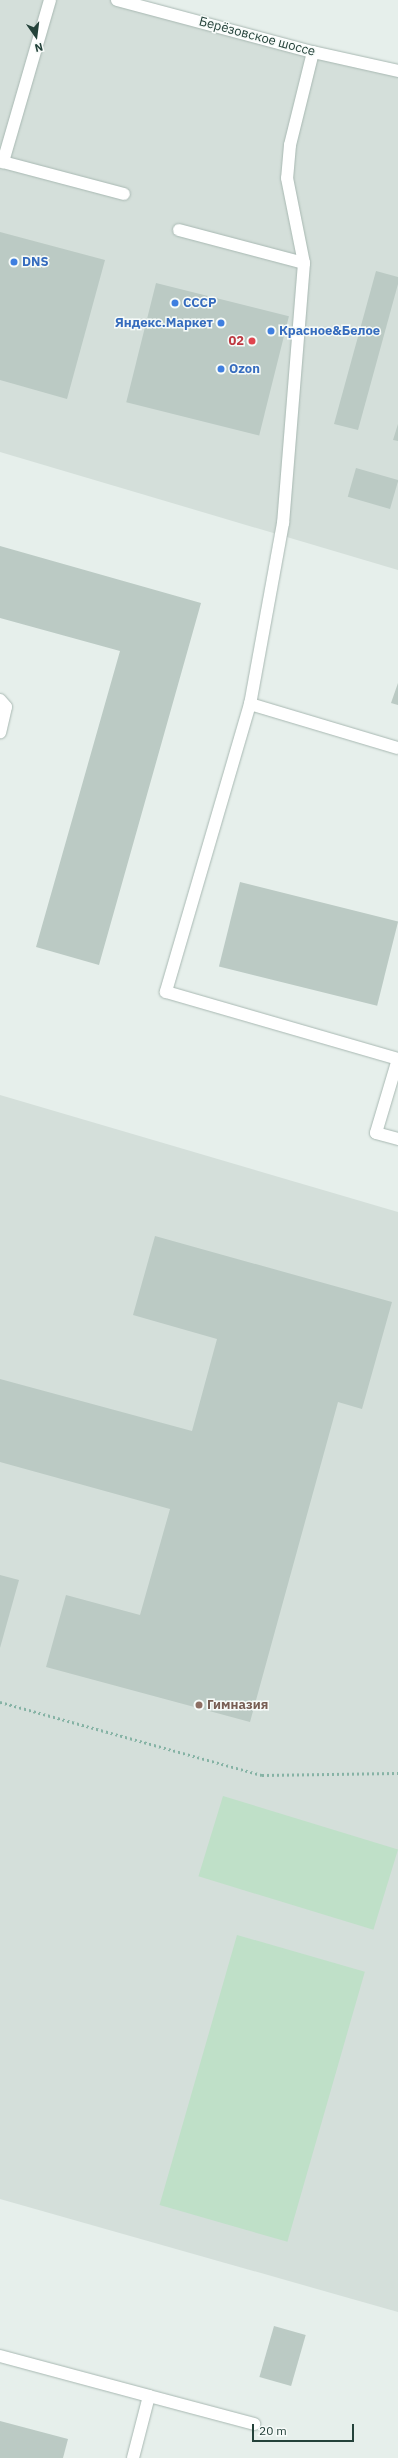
<!DOCTYPE html>
<html>
<head>
<meta charset="utf-8">
<style>
  body { margin:0 }
  #map { position:relative; width:398px; height:2458px; overflow:hidden; background:#e6efeb; font-family:"IBM Plex Sans",sans-serif }
  div>[style] { position:absolute }
  .built>* { inset:0; background:#d4dfda }
  .green>* { inset:0; background:#bfe0c8; transform-origin:0 0 }
  .building>* { inset:0; background:#bbcac4; transform-origin:0 0 }
  .path>* { height:2.5px; margin-top:-1.25px; transform-origin:0; background:repeating-linear-gradient(90deg,#86b3a5 0 2px,transparent 0 5px) }
  .roads { filter:drop-shadow(0 0 1px #a8b8b2) drop-shadow(0 0 1px #a8b8b2) }
  .lane>* { height:12px; margin:-6px; padding:0 6px; transform-origin:6px; border-radius:6px; background:#fff }
  .secondary>* { height:12px; margin:-6px; padding:0 6px; transform-origin:6px; border-radius:6px; background:#fff }
  .dots>* { width:11px; height:11px; translate:-50% -50%; box-sizing:border-box; border:2px solid #f7fbf9; border-radius:50% }
  span { translate:-50% -50%; white-space:nowrap; text-align:center; line-height:1.15; -webkit-text-stroke:3px #f7fbf9; paint-order:stroke }
  .street-label { font-size:13px; color:#24423a }
  .shop-label { font-size:13px; color:#366cbe; font-weight:700 }
  .left { translate:0 -50%; text-align:left }
  .right { translate:-100% -50%; text-align:right }
  .health-label { font-size:13px; color:#be3a42; font-weight:700 }
  .education-label { font-size:13px; color:#785e54; font-weight:700 }
  .north { position:absolute; left:16px; top:16px; width:40px; height:40px; -webkit-text-stroke:3px #f7fbf9; paint-order:stroke; rotate:166deg; font-size:11px; font-weight:700; line-height:16px; text-align:center; color:#24423a }
  .north::after { content:''; display:block; margin:auto; width:14px; height:18px; background:#24423a; clip-path:polygon(50% 0,100% 100%,50% 72%,0 100%) }
  .scale { position:absolute; left:252px; top:2424px; width:102px; height:18px; box-sizing:border-box; border:2px solid #24423a; border-top:0; padding-left:5px; font-size:12px; line-height:14px; white-space:nowrap; color:#24423a; -webkit-text-stroke:3px #f7fbf9; paint-order:stroke }
</style>
</head>
<body>
<div id="map">
  <div class="built">
    <div style="clip-path:polygon(0 0,133px 0,398px 68px,398px 570px,0 452px)"></div>
    <div style="clip-path:polygon(0 1095px,398px 1212px,398px 2312px,0 2199px)"></div>
  </div>
  <div class="green">
    <div style="left:223px;top:1796px;width:183px;height:84px;rotate:17deg"></div>
    <div style="left:237px;top:1935px;width:133px;height:281px;rotate:16deg"></div>
  </div>
  <div class="building">
    <div style="clip-path:polygon(0 232px,105px 260px,67px 399px,0 380px)"></div>
    <div style="clip-path:polygon(376px 271px,398px 277px,398px 284px,358px 430px,334px 424px)"></div>
    <div style="left:156px;top:283px;width:137px;height:123px;rotate:14deg"></div>
    <div style="clip-path:polygon(398px 424px,398px 441px,393px 440px)"></div>
    <div style="left:356px;top:468px;width:44px;height:30px;rotate:16deg"></div>
    <div style="clip-path:polygon(0 546px,201px 603px,99px 965px,36px 947px,120px 651px,0 618px)"></div>
    <div style="clip-path:polygon(398px 683px,398px 705px,391px 703px)"></div>
    <div style="left:240px;top:882px;width:163px;height:87px;rotate:14deg"></div>
    <div style="clip-path:polygon(155px 1236px,392px 1302px,362px 1409px,338px 1402px,250px 1722px,46px 1667px,66px 1595px,140px 1615px,170px 1509px,0 1462px,0 1379px,192px 1431px,217px 1339px,133px 1315px)"></div>
    <div style="clip-path:polygon(0 1575px,19px 1580px,0 1648px)"></div>
    <div style="left:274px;top:2326px;width:33px;height:53px;rotate:16deg"></div>
    <div style="clip-path:polygon(0 2421px,68px 2439px,63px 2458px,0 2458px)"></div>
  </div>
  <div class="path">
    <div style="left:0;top:1702px;width:272px;rotate:15.6deg"></div>
    <div style="left:262px;top:1775px;width:136px;rotate:-0.8deg"></div>
  </div>
  <div class="roads">
    <div class="lane">
      <div style="left:50px;top:0;width:169px;rotate:106.2deg"></div>
      <div style="left:3px;top:162px;width:125px;rotate:14.8deg"></div>
      <div style="left:313px;top:52px;width:96px;rotate:103.9deg"></div>
      <div style="left:290px;top:145px;width:33px;rotate:95deg"></div>
      <div style="left:287px;top:178px;width:87px;rotate:78.7deg"></div>
      <div style="left:304px;top:263px;width:261px;rotate:94.6deg"></div>
      <div style="left:283px;top:523px;width:184px;rotate:100.3deg"></div>
      <div style="left:250px;top:704px;width:300px;rotate:106.3deg"></div>
      <div style="left:166px;top:992px;width:241px;rotate:16.1deg"></div>
      <div style="left:398px;top:1059px;width:77px;rotate:106.6deg"></div>
      <div style="left:376px;top:1133px;width:23px;rotate:15deg"></div>
      <div style="left:179px;top:230px;width:129px;rotate:14.8deg"></div>
      <div style="left:0;top:700px;width:9px;rotate:49deg"></div>
      <div style="left:6px;top:707px;width:26px;rotate:103deg"></div>
      <div style="left:250px;top:704px;width:154px;rotate:16.6deg"></div>
      <div style="left:0;top:2356px;width:154px;rotate:15deg"></div>
      <div style="left:149px;top:2396px;width:64px;rotate:104.5deg"></div>
      <div style="left:149px;top:2396px;width:109px;rotate:14.9deg"></div>
    </div>
    <div class="secondary">
      <div style="left:117px;top:0;width:203px;rotate:14.9deg"></div>
      <div style="left:313px;top:52px;width:87px;rotate:12.6deg"></div>
    </div>
  </div>
  <div class="dots">
    <div style="left:14px;top:262px;background:#3f7fe0"></div>
    <div style="left:175px;top:303px;background:#3f7fe0"></div>
    <div style="left:221px;top:323px;background:#3f7fe0"></div>
    <div style="left:271px;top:331px;background:#3f7fe0"></div>
    <div style="left:252px;top:341px;background:#e0444e"></div>
    <div style="left:221px;top:369px;background:#3f7fe0"></div>
    <div style="left:199px;top:1705px;background:#8d6e63"></div>
  </div>
  <div class="street-label">
    <span style="left:257px;top:37px;rotate:15deg">Берёзовское шоссе</span>
  </div>
  <div class="shop-label">
    <span class="left" style="left:22px;top:262px">DNS</span>
    <span class="left" style="left:183px;top:303px">СССР</span>
    <span class="right" style="left:213px;top:323px">Яндекс.Маркет</span>
    <span class="left" style="left:279px;top:331px">Красное&amp;Белое</span>
    <span class="left" style="left:229px;top:369px">Ozon</span>
  </div>
  <div class="health-label">
    <span class="right" style="left:244px;top:341px">02</span>
  </div>
  <div class="education-label">
    <span class="left" style="left:207px;top:1705px">Гимназия</span>
  </div>
  <div class="north">N</div>
  <div class="scale">20 m</div>
</div>
</body>
</html>
